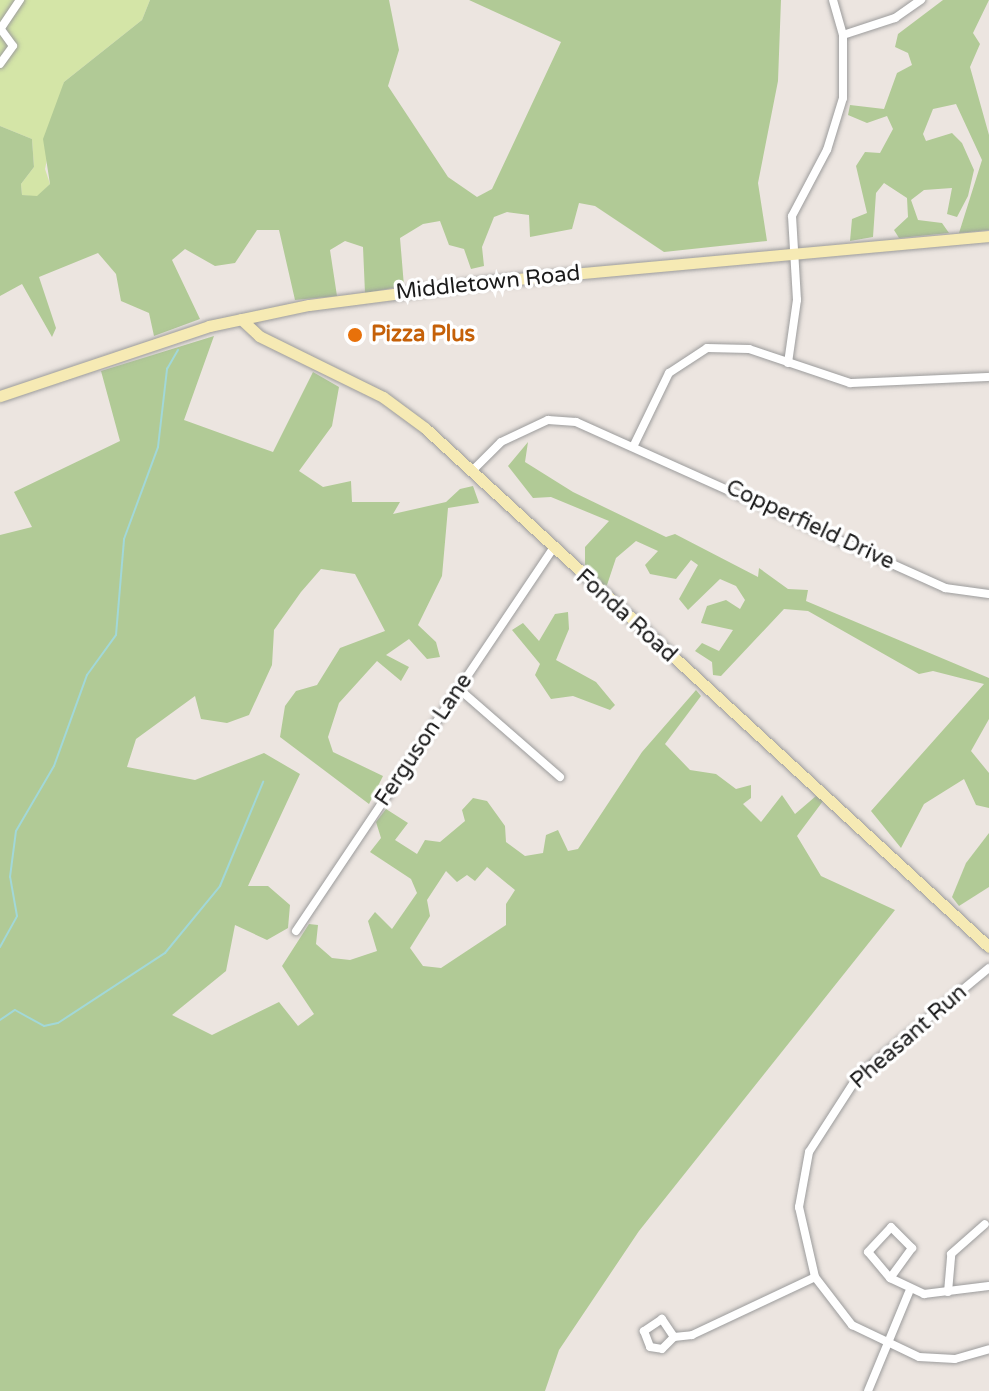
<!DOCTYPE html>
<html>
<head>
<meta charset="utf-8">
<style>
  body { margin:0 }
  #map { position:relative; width:989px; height:1391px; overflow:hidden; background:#ece5e0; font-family:"Varela Round",sans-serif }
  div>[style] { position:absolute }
  .grass>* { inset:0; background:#d4e5a7 }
  .forest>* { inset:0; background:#b1ca96 }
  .stream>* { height:2px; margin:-1px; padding:0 1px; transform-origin:1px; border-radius:1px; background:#a2d8d8 }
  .roads { filter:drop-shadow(0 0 2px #9c9c9c) drop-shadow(0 0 2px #9c9c9c) }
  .street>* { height:8px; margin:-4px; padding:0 4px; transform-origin:4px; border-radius:4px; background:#fff }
  .secondary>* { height:11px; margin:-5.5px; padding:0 5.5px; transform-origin:5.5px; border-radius:5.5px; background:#f6eab4 }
  .dots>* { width:22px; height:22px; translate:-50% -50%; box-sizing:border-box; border:4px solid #fff; border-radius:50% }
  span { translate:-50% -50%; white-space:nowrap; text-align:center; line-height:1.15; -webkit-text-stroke:7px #fff; paint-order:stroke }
  .street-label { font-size:22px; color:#1b1b1b }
  .food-label { font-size:22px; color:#c56008; font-weight:700 }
  .left { translate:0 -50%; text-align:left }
</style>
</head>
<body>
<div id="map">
  <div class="grass">
    <div style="clip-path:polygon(0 0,150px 0,142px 20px,64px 82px,45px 169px,50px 184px,37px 197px,22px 195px,21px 184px,34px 167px,32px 139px,0 126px)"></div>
  </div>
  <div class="forest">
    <div style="clip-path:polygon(150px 0,389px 0,399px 50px,388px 86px,448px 177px,477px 197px,492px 189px,561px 42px,469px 0,781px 0,778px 81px,758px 183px,767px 241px,664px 252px,595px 206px,579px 203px,572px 229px,530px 237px,529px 215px,507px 212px,494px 217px,482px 247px,484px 266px,471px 269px,464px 249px,449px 245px,440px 221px,423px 224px,400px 238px,404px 286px,365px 293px,363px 247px,345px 241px,330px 250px,337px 296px,295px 300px,279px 230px,257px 230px,235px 263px,215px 266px,185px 249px,172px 260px,200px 319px,154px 336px,149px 313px,121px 301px,116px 274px,98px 253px,39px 277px,56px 328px,52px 337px,22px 284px,0 296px,0 126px,32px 139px,34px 167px,21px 184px,22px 195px,37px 196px,50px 184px,43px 139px,64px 82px,142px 20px)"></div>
    <div style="clip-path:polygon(943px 0,989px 0,973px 33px,980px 44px,970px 67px,989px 135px,989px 230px,959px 233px,982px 160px,956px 104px,933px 109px,923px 134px,926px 141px,952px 133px,962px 143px,974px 170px,968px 196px,957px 217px,947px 214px,952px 188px,924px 190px,911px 200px,918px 220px,942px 223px,949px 233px,899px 238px,894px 230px,908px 217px,907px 198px,884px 183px,876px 193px,873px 237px,850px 241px,852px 219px,867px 213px,856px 166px,865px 152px,880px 153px,893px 129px,887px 116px,867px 123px,848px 115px,850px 105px,884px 109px,897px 73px,912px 65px,908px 53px,895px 47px,898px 34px)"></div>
    <div style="clip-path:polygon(evenodd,214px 336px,184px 420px,273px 452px,313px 372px,339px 387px,332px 426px,299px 471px,323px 487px,351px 481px,352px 502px,400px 502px,393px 514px,446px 502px,460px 489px,473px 486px,479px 503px,448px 508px,442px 576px,418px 625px,436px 642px,440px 657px,427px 659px,409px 639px,386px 655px,409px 667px,401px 681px,377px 661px,339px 703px,328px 737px,333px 752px,383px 776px,369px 804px,280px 737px,285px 706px,296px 691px,317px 685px,340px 648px,385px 631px,355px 574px,321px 569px,301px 592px,274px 630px,272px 665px,249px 715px,227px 723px,201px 719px,195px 696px,136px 739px,127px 767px,195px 780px,264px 753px,300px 774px,248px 886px,268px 886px,290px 905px,288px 928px,267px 940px,235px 925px,226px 971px,172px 1015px,212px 1035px,279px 1002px,298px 1026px,314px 1014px,282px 966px,309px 924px,318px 925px,316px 944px,332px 958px,350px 960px,377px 951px,368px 921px,375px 912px,392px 929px,417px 893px,411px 879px,370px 852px,381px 838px,376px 822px,386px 809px,408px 823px,395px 840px,417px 854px,425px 840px,440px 842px,465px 821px,462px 810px,473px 798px,487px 801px,505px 826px,506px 842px,525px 856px,543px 853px,546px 835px,558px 830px,568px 851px,578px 849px,642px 752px,696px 690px,701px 696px,665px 744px,690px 770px,716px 774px,736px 789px,751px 785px,751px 798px,743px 804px,761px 822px,782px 795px,795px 814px,816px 796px,823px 801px,797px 836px,821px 876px,895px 910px,639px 1231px,559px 1350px,545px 1391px,0 1391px,0 535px,32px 527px,14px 492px,120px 441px,101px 371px,214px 336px,487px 867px,515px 890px,506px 904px,506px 925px,441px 968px,423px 966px,410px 948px,430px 916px,427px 900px,446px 871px,457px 882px,467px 875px,475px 881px,487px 867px)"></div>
    <div style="clip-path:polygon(528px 442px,525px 462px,573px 492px,666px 537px,675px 534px,758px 577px,759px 568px,788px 589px,808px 590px,806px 601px,989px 678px,989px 719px,971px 751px,989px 773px,989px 808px,976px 805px,964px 779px,924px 804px,901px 848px,871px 811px,984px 684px,933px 671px,919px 674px,808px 611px,784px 609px,721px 676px,713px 675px,712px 662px,695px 651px,702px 643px,719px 651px,733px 630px,701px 623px,707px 606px,726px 600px,740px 609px,745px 600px,736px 586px,720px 579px,688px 610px,679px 599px,698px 565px,691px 560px,676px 579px,650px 574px,645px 565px,658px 551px,636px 541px,616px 558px,606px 588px,585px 569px,585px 547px,609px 521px,551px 497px,533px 498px,508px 466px)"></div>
    <div style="clip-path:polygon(568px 612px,569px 629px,556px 660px,596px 682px,615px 705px,610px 710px,573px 696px,551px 699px,535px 675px,540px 664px,512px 630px,523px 623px,539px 641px,555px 614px)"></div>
    <div style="clip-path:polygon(989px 833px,989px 887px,959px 906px,952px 897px,966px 863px)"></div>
  </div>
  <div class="stream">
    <div style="left:0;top:947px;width:35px;rotate:-61deg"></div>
    <div style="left:17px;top:916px;width:40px;rotate:-100deg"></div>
    <div style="left:10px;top:877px;width:46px;rotate:-82.6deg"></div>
    <div style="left:16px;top:831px;width:75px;rotate:-59.7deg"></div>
    <div style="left:54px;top:766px;width:97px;rotate:-70.1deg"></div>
    <div style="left:87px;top:675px;width:49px;rotate:-54.1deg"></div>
    <div style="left:116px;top:635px;width:96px;rotate:-85.2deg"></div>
    <div style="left:124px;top:539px;width:98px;rotate:-69.7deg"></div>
    <div style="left:158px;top:447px;width:79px;rotate:-83.4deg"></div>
    <div style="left:167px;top:369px;width:22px;rotate:-60deg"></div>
    <div style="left:0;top:1020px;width:18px;rotate:-34deg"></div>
    <div style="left:15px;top:1010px;width:33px;rotate:29deg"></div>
    <div style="left:44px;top:1026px;width:14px;rotate:-12deg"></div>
    <div style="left:58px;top:1023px;width:128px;rotate:-33.2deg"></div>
    <div style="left:165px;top:953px;width:87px;rotate:-50.6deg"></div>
    <div style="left:220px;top:886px;width:113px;rotate:-67.5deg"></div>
  </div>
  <div class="roads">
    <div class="street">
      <div style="left:0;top:28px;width:22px;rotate:54deg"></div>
      <div style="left:13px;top:46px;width:22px;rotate:126deg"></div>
      <div style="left:1px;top:28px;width:34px;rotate:-56deg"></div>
      <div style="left:843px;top:35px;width:55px;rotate:-18.1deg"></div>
      <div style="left:895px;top:18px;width:32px;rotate:-35deg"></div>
      <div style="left:788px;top:363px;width:64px;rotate:-81.9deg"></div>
      <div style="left:797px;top:300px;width:84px;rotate:-93.4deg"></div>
      <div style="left:792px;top:216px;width:75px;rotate:-62.1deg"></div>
      <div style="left:827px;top:150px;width:54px;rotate:-72.9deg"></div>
      <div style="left:843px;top:98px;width:63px;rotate:-90deg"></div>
      <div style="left:843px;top:35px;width:36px;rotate:-106deg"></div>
      <div style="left:634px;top:445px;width:80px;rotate:-64.1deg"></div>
      <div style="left:669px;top:373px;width:45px;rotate:-33.3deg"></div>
      <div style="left:707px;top:348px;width:42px;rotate:1.4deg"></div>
      <div style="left:749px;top:349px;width:107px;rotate:18.6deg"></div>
      <div style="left:850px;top:383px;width:139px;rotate:-2.5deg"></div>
      <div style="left:471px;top:472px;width:42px;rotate:-45deg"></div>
      <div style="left:501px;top:442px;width:52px;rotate:-25.1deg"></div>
      <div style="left:548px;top:420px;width:28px;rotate:4deg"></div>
      <div style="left:576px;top:422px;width:405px;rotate:24.2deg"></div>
      <div style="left:945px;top:588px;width:44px;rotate:7.8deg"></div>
      <div style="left:459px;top:689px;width:134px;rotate:41.1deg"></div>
      <div style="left:296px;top:931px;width:459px;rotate:-56.1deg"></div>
      <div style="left:989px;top:968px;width:170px;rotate:140.5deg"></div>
      <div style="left:858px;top:1076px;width:90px;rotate:122.8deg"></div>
      <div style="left:809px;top:1152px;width:56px;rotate:100.3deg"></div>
      <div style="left:799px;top:1207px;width:72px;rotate:77.1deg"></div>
      <div style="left:815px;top:1277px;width:61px;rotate:52.4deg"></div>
      <div style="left:852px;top:1325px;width:74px;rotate:25.5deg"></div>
      <div style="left:919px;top:1357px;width:36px;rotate:3deg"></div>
      <div style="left:955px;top:1359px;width:35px;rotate:-16deg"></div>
      <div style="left:891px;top:1227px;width:30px;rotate:45deg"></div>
      <div style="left:912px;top:1248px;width:37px;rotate:126deg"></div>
      <div style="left:890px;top:1278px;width:34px;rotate:-130deg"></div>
      <div style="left:868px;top:1252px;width:34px;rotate:-47deg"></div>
      <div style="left:890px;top:1278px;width:38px;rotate:25deg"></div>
      <div style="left:924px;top:1294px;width:65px;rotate:-7deg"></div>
      <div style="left:948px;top:1292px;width:38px;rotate:-85deg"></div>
      <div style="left:951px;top:1254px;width:45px;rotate:-41.4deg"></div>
      <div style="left:674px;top:1337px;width:22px;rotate:-124deg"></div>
      <div style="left:662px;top:1319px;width:22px;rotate:146deg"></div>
      <div style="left:644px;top:1331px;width:17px;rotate:69deg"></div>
      <div style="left:650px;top:1347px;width:12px;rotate:9deg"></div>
      <div style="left:662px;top:1349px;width:17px;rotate:-45deg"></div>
      <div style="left:674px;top:1337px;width:18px;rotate:-6deg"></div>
      <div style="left:692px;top:1335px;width:136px;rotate:-25.2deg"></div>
      <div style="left:868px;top:1391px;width:107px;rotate:-67.5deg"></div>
    </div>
    <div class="secondary">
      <div style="left:241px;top:319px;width:25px;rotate:43deg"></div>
      <div style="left:259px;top:336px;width:138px;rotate:26.2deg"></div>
      <div style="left:383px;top:397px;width:52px;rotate:36.4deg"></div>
      <div style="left:425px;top:428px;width:766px;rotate:42.62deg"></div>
      <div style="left:0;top:396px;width:220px;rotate:-18.5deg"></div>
      <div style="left:209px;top:326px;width:102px;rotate:-11.9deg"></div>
      <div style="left:309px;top:305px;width:188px;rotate:-7.4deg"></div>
      <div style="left:495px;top:281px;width:496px;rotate:-5.2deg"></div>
    </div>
  </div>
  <div class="dots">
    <div style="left:355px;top:335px;background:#e8710a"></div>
  </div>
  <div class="street-label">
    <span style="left:488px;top:283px;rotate:-6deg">Middletown Road</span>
    <span style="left:810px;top:525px;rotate:25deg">Copperfield Drive</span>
    <span style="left:626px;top:616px;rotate:42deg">Fonda Road</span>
    <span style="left:424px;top:740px;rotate:-56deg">Ferguson Lane</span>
    <span style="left:909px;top:1037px;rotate:-41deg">Pheasant Run</span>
  </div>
  <div class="food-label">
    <span class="left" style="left:371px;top:335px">Pizza Plus</span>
  </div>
</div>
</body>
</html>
